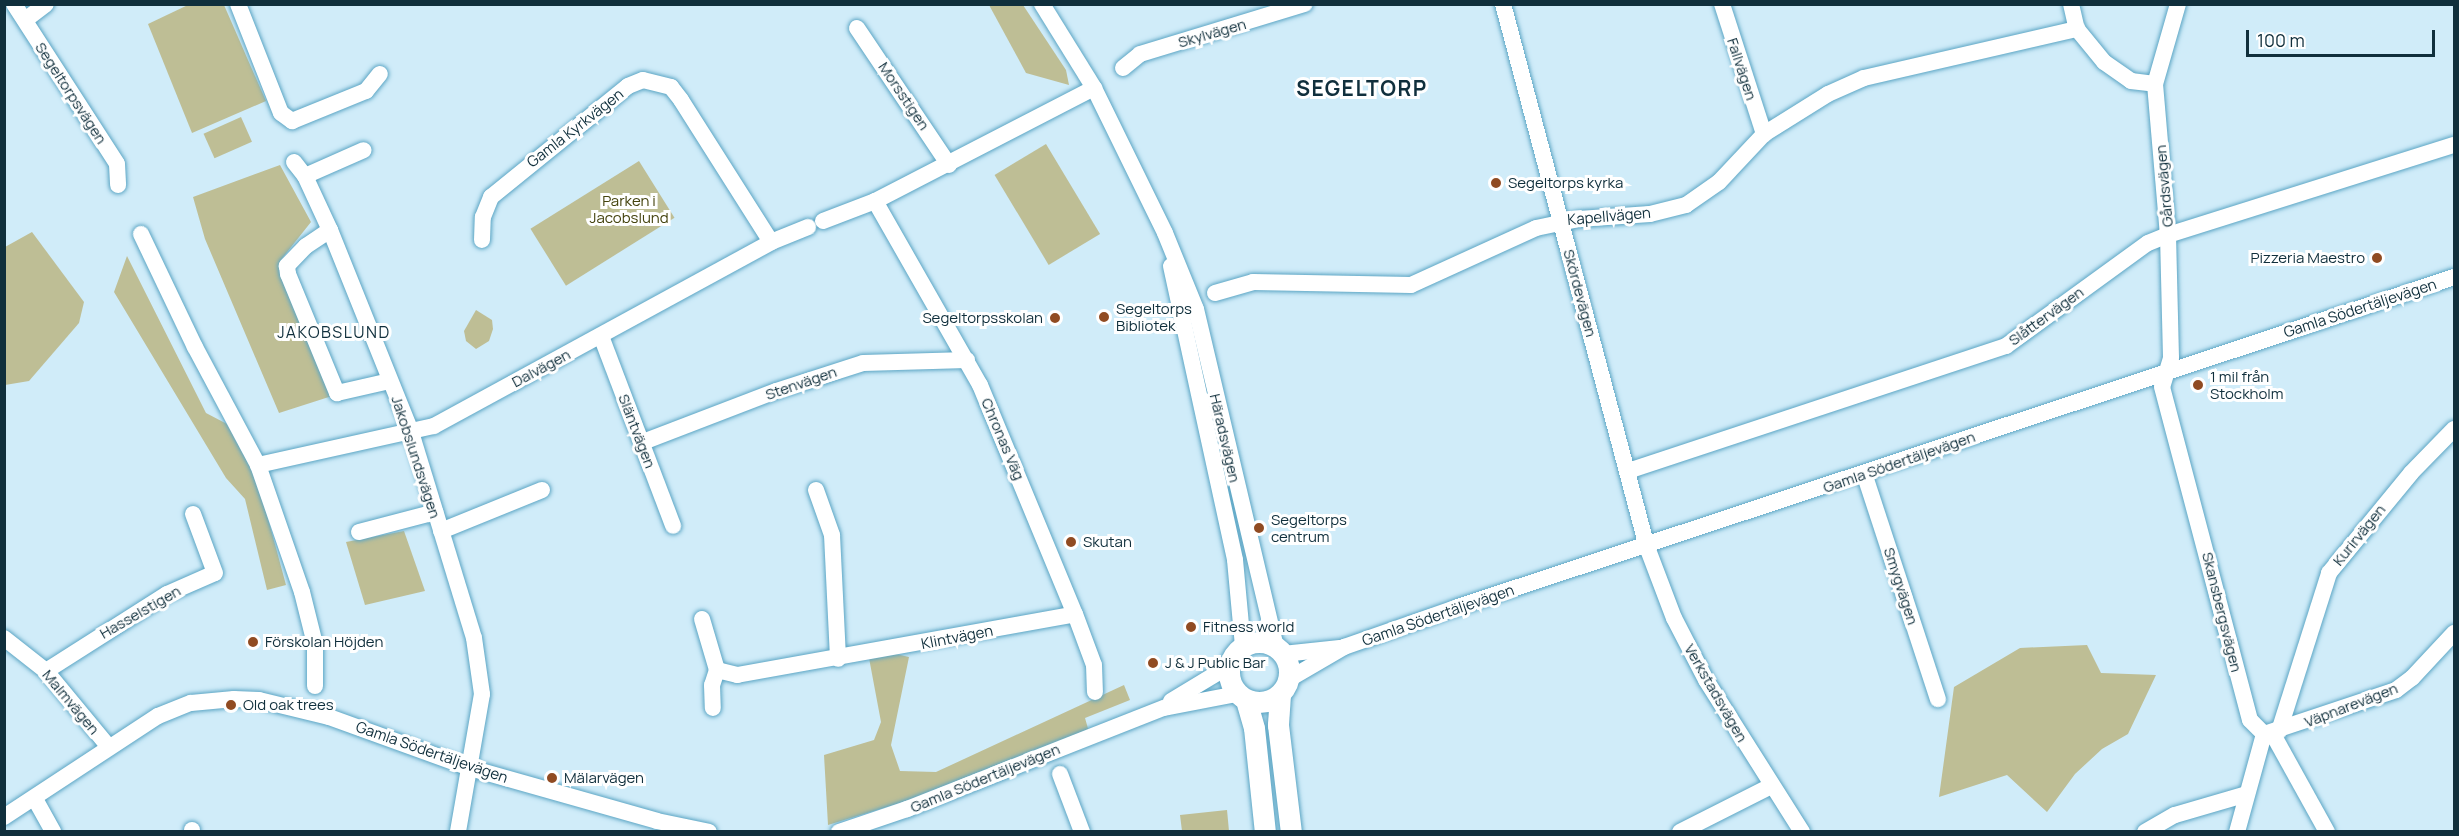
<!DOCTYPE html>
<html>
<head>
<meta charset="utf-8">
<style>
  body { margin:0 }
  #map { position:relative; width:2459px; height:836px; overflow:hidden; background:#d0ecf9; font-family:Manrope,sans-serif }
  div>[style] { position:absolute }
  .green>* { inset:0; background:#bebe95; transform-origin:0 0 }
  .roads { filter:drop-shadow(0 0 2px #5ba5c4) drop-shadow(0 0 2px #5ba5c4) }
  .minor>* { height:16px; margin:-8px; padding:0 8px; transform-origin:8px; border-radius:8px; background:#fff }
  .major>* { height:21px; margin:-10.5px; padding:0 10.5px; transform-origin:10.5px; border-radius:10.5px; background:#fff }
  .major>.ring { margin:-10.5px; padding:0; box-sizing:content-box; background:none; border:21px solid #fff; border-radius:50% }
  .dots>* { width:16px; height:16px; translate:-50% -50%; box-sizing:border-box; border:3px solid #fff; border-radius:50% }
  span { translate:-50% -50%; white-space:nowrap; text-align:center; line-height:1.15; -webkit-text-stroke:6px #fff; paint-order:stroke }
  .street-label { font-size:15px; color:#102f3c }
  .poi-label { font-size:15px; color:#102f3c }
  .left { translate:0 -50%; text-align:left }
  .right { translate:-100% -50%; text-align:right }
  .park-label { font-size:15px; color:#44430e }
  .neighbourhood-label { font-size:16px; color:#102f3c; letter-spacing:1.5px }
  .district-label { font-size:21px; color:#102f3c; font-weight:700; letter-spacing:1.5px }
  .frame { position:absolute; inset:0; border:6px solid #102f3c; pointer-events:none }
  .scale { position:absolute; left:2246px; top:30px; width:189px; height:27px; box-sizing:border-box; border:3px solid #102f3c; border-top:0; padding-left:8px; font-size:18px; line-height:21px; white-space:nowrap; color:#102f3c; -webkit-text-stroke:4px #fff; paint-order:stroke }
</style>
</head>
<body>
<div id="map">
  <div class="green">
    <div style="clip-path:polygon(190px 4px,224px 5px,266px 101px,192px 133px,148px 24px)"></div>
    <div style="clip-path:polygon(989px 5px,1023px 5px,1066px 70px,1069px 85px,1026px 73px)"></div>
    <div style="left:241px;top:117px;width:27px;height:41px;rotate:66deg"></div>
    <div style="left:1046px;top:144px;width:105px;height:60px;rotate:59deg"></div>
    <div style="left:639px;top:161px;width:67px;height:128px;rotate:58deg"></div>
    <div style="clip-path:polygon(280px 165px,311px 222px,280px 261px,281px 274px,332px 396px,279px 413px,205px 239px,193px 197px)"></div>
    <div style="clip-path:polygon(32px 232px,84px 302px,79px 323px,29px 381px,5px 385px,5px 247px)"></div>
    <div style="clip-path:polygon(127px 256px,206px 413px,227px 424px,253px 463px,286px 585px,267px 590px,245px 499px,226px 478px,114px 292px)"></div>
    <div style="clip-path:polygon(476px 310px,492px 320px,493px 329px,489px 341px,476px 349px,466px 341px,464px 331px)"></div>
    <div style="clip-path:polygon(404px 531px,425px 591px,365px 605px,346px 542px)"></div>
    <div style="clip-path:polygon(2087px 645px,2101px 673px,2156px 675px,2128px 734px,2102px 749px,2075px 774px,2047px 812px,2007px 775px,1939px 797px,1954px 687px,2020px 648px)"></div>
    <div style="clip-path:polygon(896px 654px,909px 657px,891px 745px,900px 771px,936px 772px,1124px 685px,1130px 700px,1085px 718px,1089px 732px,936px 792px,828px 825px,824px 755px,874px 740px,881px 722px,869px 658px)"></div>
    <div style="clip-path:polygon(1227px 810px,1229px 831px,1182px 831px,1180px 815px)"></div>
  </div>
  <div class="roads">
    <div class="minor">
      <div style="left:14px;top:4px;width:190px;rotate:57.2deg"></div>
      <div style="left:117px;top:164px;width:21px;rotate:87deg"></div>
      <div style="left:238px;top:4px;width:117px;rotate:68.5deg"></div>
      <div style="left:281px;top:113px;width:14px;rotate:36deg"></div>
      <div style="left:292px;top:121px;width:80px;rotate:-22.1deg"></div>
      <div style="left:366px;top:91px;width:22px;rotate:-51deg"></div>
      <div style="left:1042px;top:4px;width:99px;rotate:58.2deg"></div>
      <div style="left:1094px;top:88px;width:161px;rotate:63.9deg"></div>
      <div style="left:1165px;top:233px;width:82px;rotate:67.8deg"></div>
      <div style="left:1196px;top:309px;width:347px;rotate:76.7deg"></div>
      <div style="left:1503px;top:4px;width:562px;rotate:75.15deg"></div>
      <div style="left:1647px;top:547px;width:76px;rotate:69.2deg"></div>
      <div style="left:1674px;top:618px;width:70px;rotate:62.7deg"></div>
      <div style="left:1706px;top:680px;width:180px;rotate:57.7deg"></div>
      <div style="left:1722px;top:4px;width:137px;rotate:72.1deg"></div>
      <div style="left:2071px;top:4px;width:26px;rotate:77deg"></div>
      <div style="left:2077px;top:29px;width:43px;rotate:50.7deg"></div>
      <div style="left:2104px;top:62px;width:33px;rotate:35deg"></div>
      <div style="left:2131px;top:81px;width:24px;rotate:7deg"></div>
      <div style="left:2178px;top:4px;width:83px;rotate:106deg"></div>
      <div style="left:2155px;top:84px;width:152px;rotate:85.1deg"></div>
      <div style="left:2168px;top:235px;width:123px;rotate:88.6deg"></div>
      <div style="left:2171px;top:358px;width:30px;rotate:107deg"></div>
      <div style="left:2162px;top:387px;width:344px;rotate:75.2deg"></div>
      <div style="left:2250px;top:720px;width:20px;rotate:45deg"></div>
      <div style="left:2264px;top:734px;width:12px;rotate:20deg"></div>
      <div style="left:2275px;top:738px;width:107px;rotate:61deg"></div>
      <div style="left:25px;top:20px;width:26px;rotate:-37deg"></div>
      <div style="left:857px;top:28px;width:165px;rotate:56.1deg"></div>
      <div style="left:1123px;top:68px;width:22px;rotate:-39deg"></div>
      <div style="left:1140px;top:54px;width:172px;rotate:-16.9deg"></div>
      <div style="left:1094px;top:88px;width:246px;rotate:152.7deg"></div>
      <div style="left:875px;top:201px;width:212px;rotate:60.3deg"></div>
      <div style="left:980px;top:385px;width:248px;rotate:67.5deg"></div>
      <div style="left:1075px;top:614px;width:54px;rotate:69.6deg"></div>
      <div style="left:1094px;top:665px;width:27px;rotate:88deg"></div>
      <div style="left:294px;top:162px;width:18px;rotate:52deg"></div>
      <div style="left:305px;top:176px;width:60px;rotate:65.2deg"></div>
      <div style="left:330px;top:230px;width:218px;rotate:68.1deg"></div>
      <div style="left:411px;top:432px;width:215px;rotate:73deg"></div>
      <div style="left:474px;top:638px;width:57px;rotate:81.9deg"></div>
      <div style="left:482px;top:694px;width:140px;rotate:99.9deg"></div>
      <div style="left:305px;top:176px;width:64px;rotate:-23.8deg"></div>
      <div style="left:823px;top:221px;width:56px;rotate:-21deg"></div>
      <div style="left:330px;top:230px;width:29px;rotate:146deg"></div>
      <div style="left:306px;top:246px;width:28px;rotate:134deg"></div>
      <div style="left:287px;top:266px;width:8px;rotate:83deg"></div>
      <div style="left:288px;top:274px;width:129px;rotate:67.6deg"></div>
      <div style="left:337px;top:393px;width:54px;rotate:-12.8deg"></div>
      <div style="left:141px;top:234px;width:125px;rotate:64.5deg"></div>
      <div style="left:195px;top:347px;width:134px;rotate:61.9deg"></div>
      <div style="left:258px;top:465px;width:134px;rotate:70.9deg"></div>
      <div style="left:302px;top:592px;width:54px;rotate:76deg"></div>
      <div style="left:315px;top:644px;width:42px;rotate:90deg"></div>
      <div style="left:482px;top:240px;width:23px;rotate:-88deg"></div>
      <div style="left:483px;top:217px;width:22px;rotate:-68deg"></div>
      <div style="left:491px;top:197px;width:176px;rotate:-39deg"></div>
      <div style="left:628px;top:86px;width:16px;rotate:-22deg"></div>
      <div style="left:643px;top:80px;width:29px;rotate:14deg"></div>
      <div style="left:671px;top:87px;width:16px;rotate:52deg"></div>
      <div style="left:681px;top:100px;width:168px;rotate:57.6deg"></div>
      <div style="left:1171px;top:266px;width:301px;rotate:77.7deg"></div>
      <div style="left:1235px;top:560px;width:86px;rotate:84.7deg"></div>
      <div style="left:1215px;top:293px;width:40px;rotate:-16deg"></div>
      <div style="left:1253px;top:282px;width:158px;rotate:1.1deg"></div>
      <div style="left:1411px;top:285px;width:137px;rotate:-24.5deg"></div>
      <div style="left:1536px;top:228px;width:44px;rotate:-11.8deg"></div>
      <div style="left:1579px;top:219px;width:71px;rotate:-4deg"></div>
      <div style="left:1650px;top:214px;width:37px;rotate:-14deg"></div>
      <div style="left:1686px;top:205px;width:40px;rotate:-34.9deg"></div>
      <div style="left:1719px;top:182px;width:66px;rotate:-46.8deg"></div>
      <div style="left:1764px;top:134px;width:75px;rotate:-32deg"></div>
      <div style="left:1828px;top:94px;width:39px;rotate:-24deg"></div>
      <div style="left:1864px;top:78px;width:219px;rotate:-13deg"></div>
      <div style="left:601px;top:336px;width:203px;rotate:69.2deg"></div>
      <div style="left:643px;top:442px;width:142px;rotate:-21deg"></div>
      <div style="left:776px;top:391px;width:91px;rotate:-17.8deg"></div>
      <div style="left:863px;top:363px;width:104px;rotate:-1.7deg"></div>
      <div style="left:258px;top:465px;width:180px;rotate:-12.5deg"></div>
      <div style="left:434px;top:426px;width:384px;rotate:-28.6deg"></div>
      <div style="left:771px;top:242px;width:40px;rotate:-22deg"></div>
      <div style="left:1628px;top:471px;width:398px;rotate:-18.3deg"></div>
      <div style="left:2006px;top:346px;width:175px;rotate:-36deg"></div>
      <div style="left:2148px;top:243px;width:22px;rotate:-22deg"></div>
      <div style="left:2168px;top:235px;width:300px;rotate:-17.5deg"></div>
      <div style="left:1864px;top:473px;width:238px;rotate:71.9deg"></div>
      <div style="left:816px;top:490px;width:48px;rotate:70.4deg"></div>
      <div style="left:832px;top:535px;width:124px;rotate:87.2deg"></div>
      <div style="left:441px;top:531px;width:109px;rotate:-22.1deg"></div>
      <div style="left:359px;top:532px;width:79px;rotate:-14.7deg"></div>
      <div style="left:702px;top:619px;width:53px;rotate:73.6deg"></div>
      <div style="left:717px;top:670px;width:16px;rotate:108deg"></div>
      <div style="left:712px;top:685px;width:23px;rotate:88deg"></div>
      <div style="left:4px;top:638px;width:53px;rotate:38.2deg"></div>
      <div style="left:46px;top:671px;width:97px;rotate:50.4deg"></div>
      <div style="left:1283px;top:654px;width:57px;rotate:-6deg"></div>
      <div style="left:717px;top:670px;width:21px;rotate:14deg"></div>
      <div style="left:737px;top:675px;width:343px;rotate:-10.2deg"></div>
      <div style="left:46px;top:671px;width:143px;rotate:-32.5deg"></div>
      <div style="left:167px;top:594px;width:52px;rotate:-23.6deg"></div>
      <div style="left:215px;top:573px;width:63px;rotate:-110.4deg"></div>
      <div style="left:1289px;top:679px;width:64px;rotate:-30.2deg"></div>
      <div style="left:1344px;top:647px;width:121px;rotate:-19.3deg"></div>
      <div style="left:1458px;top:607px;width:1049px;rotate:-18.33deg"></div>
      <div style="left:1171px;top:701px;width:68px;rotate:-31.1deg"></div>
      <div style="left:2279px;top:731px;width:166px;rotate:-72.4deg"></div>
      <div style="left:2329px;top:573px;width:129px;rotate:-50.6deg"></div>
      <div style="left:2411px;top:473px;width:62px;rotate:-45.7deg"></div>
      <div style="left:1060px;top:774px;width:62px;rotate:69.2deg"></div>
      <div style="left:35px;top:799px;width:38px;rotate:61deg"></div>
      <div style="left:4px;top:817px;width:184px;rotate:-33.3deg"></div>
      <div style="left:158px;top:716px;width:35px;rotate:-22deg"></div>
      <div style="left:191px;top:703px;width:43px;rotate:-5.3deg"></div>
      <div style="left:234px;top:699px;width:25px;rotate:2deg"></div>
      <div style="left:259px;top:700px;width:72px;rotate:13.7deg"></div>
      <div style="left:329px;top:717px;width:150px;rotate:19.9deg"></div>
      <div style="left:470px;top:768px;width:194px;rotate:15.8deg"></div>
      <div style="left:657px;top:821px;width:53px;rotate:11.9deg"></div>
      <div style="left:192px;top:830px;width:2px;rotate:90deg"></div>
      <div style="left:839px;top:832px;width:72px;rotate:-18.7deg"></div>
      <div style="left:907px;top:809px;width:276px;rotate:-21.5deg"></div>
      <div style="left:1164px;top:708px;width:74px;rotate:-10.9deg"></div>
      <div style="left:1680px;top:832px;width:102px;rotate:-26.8deg"></div>
      <div style="left:2145px;top:832px;width:34px;rotate:-30deg"></div>
      <div style="left:2175px;top:815px;width:75px;rotate:-16.3deg"></div>
      <div style="left:2237px;top:832px;width:102px;rotate:-74.6deg"></div>
      <div style="left:2264px;top:734px;width:139px;rotate:-18.4deg"></div>
      <div style="left:2396px;top:690px;width:20px;rotate:-37deg"></div>
      <div style="left:2412px;top:678px;width:62px;rotate:-47deg"></div>
    </div>
    <div class="major">
      <div class="ring" style="left:1229px;top:642px;width:39px;height:39px"></div>
      <div style="left:1280px;top:695px;width:30px;rotate:94deg"></div>
      <div style="left:1278px;top:725px;width:108px;rotate:83.1deg"></div>
      <div style="left:1246px;top:700px;width:29px;rotate:74deg"></div>
      <div style="left:1254px;top:728px;width:105px;rotate:84deg"></div>
    </div>
  </div>
  <div class="dots">
    <div style="left:1496px;top:183px;background:#904b22"></div>
    <div style="left:2377px;top:258px;background:#904b22"></div>
    <div style="left:1104px;top:317px;background:#904b22"></div>
    <div style="left:1055px;top:318px;background:#904b22"></div>
    <div style="left:2198px;top:385px;background:#904b22"></div>
    <div style="left:1259px;top:528px;background:#904b22"></div>
    <div style="left:1071px;top:542px;background:#904b22"></div>
    <div style="left:1191px;top:627px;background:#904b22"></div>
    <div style="left:253px;top:642px;background:#904b22"></div>
    <div style="left:1153px;top:663px;background:#904b22"></div>
    <div style="left:231px;top:705px;background:#904b22"></div>
    <div style="left:552px;top:778px;background:#904b22"></div>
  </div>
  <div class="street-label">
    <span style="left:1212px;top:33px;rotate:-16deg">Skylvägen</span>
    <span style="left:1742px;top:69px;rotate:72deg">Fallvägen</span>
    <span style="left:71px;top:93px;rotate:57deg">Segeltorpsvägen</span>
    <span style="left:904px;top:96px;rotate:56deg">Morsstigen</span>
    <span style="left:575px;top:128px;rotate:-38deg">Gamla Kyrkvägen</span>
    <span style="left:2164px;top:186px;rotate:-95deg">Gårdsvägen</span>
    <span style="left:1609px;top:216px;rotate:-5deg">Kapellvägen</span>
    <span style="left:1580px;top:293px;rotate:75deg">Skördevägen</span>
    <span style="left:2360px;top:308px;rotate:-18deg">Gamla Södertäljevägen</span>
    <span style="left:2046px;top:316px;rotate:-36deg">Slåttervägen</span>
    <span style="left:541px;top:368px;rotate:-28deg">Dalvägen</span>
    <span style="left:801px;top:383px;rotate:-19deg">Stenvägen</span>
    <span style="left:637px;top:431px;rotate:69deg">Släntvägen</span>
    <span style="left:1225px;top:438px;rotate:77deg">Häradsvägen</span>
    <span style="left:1003px;top:439px;rotate:67deg">Chronas Väg</span>
    <span style="left:416px;top:457px;rotate:72deg">Jakobslundsvägen</span>
    <span style="left:1899px;top:462px;rotate:-19deg">Gamla Södertäljevägen</span>
    <span style="left:2359px;top:535px;rotate:-51deg">Kurirvägen</span>
    <span style="left:1901px;top:586px;rotate:72deg">Smygvägen</span>
    <span style="left:140px;top:612px;rotate:-30deg">Hasselstigen</span>
    <span style="left:2222px;top:612px;rotate:76deg">Skansbergsvägen</span>
    <span style="left:1438px;top:615px;rotate:-19deg">Gamla Södertäljevägen</span>
    <span style="left:957px;top:637px;rotate:-11deg">Klintvägen</span>
    <span style="left:1716px;top:693px;rotate:60deg">Verkstadsvägen</span>
    <span style="left:71px;top:702px;rotate:50deg">Malmvägen</span>
    <span style="left:2351px;top:705px;rotate:-21deg">Väpnarevägen</span>
    <span style="left:432px;top:752px;rotate:19deg">Gamla Södertäljevägen</span>
    <span style="left:985px;top:778px;rotate:-22deg">Gamla Södertäljevägen</span>
  </div>
  <div class="poi-label">
    <span class="left" style="left:1508px;top:183px">Segeltorps kyrka</span>
    <span class="right" style="left:2365px;top:258px">Pizzeria Maestro</span>
    <span class="left" style="left:1116px;top:317px">Segeltorps<br>Bibliotek</span>
    <span class="right" style="left:1043px;top:318px">Segeltorpsskolan</span>
    <span class="left" style="left:2210px;top:385px">1 mil från<br>Stockholm</span>
    <span class="left" style="left:1271px;top:528px">Segeltorps<br>centrum</span>
    <span class="left" style="left:1083px;top:542px">Skutan</span>
    <span class="left" style="left:1203px;top:627px">Fitness world</span>
    <span class="left" style="left:265px;top:642px">Förskolan Höjden</span>
    <span class="left" style="left:1165px;top:663px">J &amp; J Public Bar</span>
    <span class="left" style="left:243px;top:705px">Old oak trees</span>
    <span class="left" style="left:564px;top:778px">Mälarvägen</span>
  </div>
  <div class="park-label">
    <span style="left:629px;top:209px">Parken i<br>Jacobslund</span>
  </div>
  <div class="neighbourhood-label">
    <span style="left:334px;top:332px">JAKOBSLUND</span>
  </div>
  <div class="district-label">
    <span style="left:1362px;top:88px">SEGELTORP</span>
  </div>
  <div class="frame"></div>
  <div class="scale">100 m</div>
</div>
</body>
</html>
